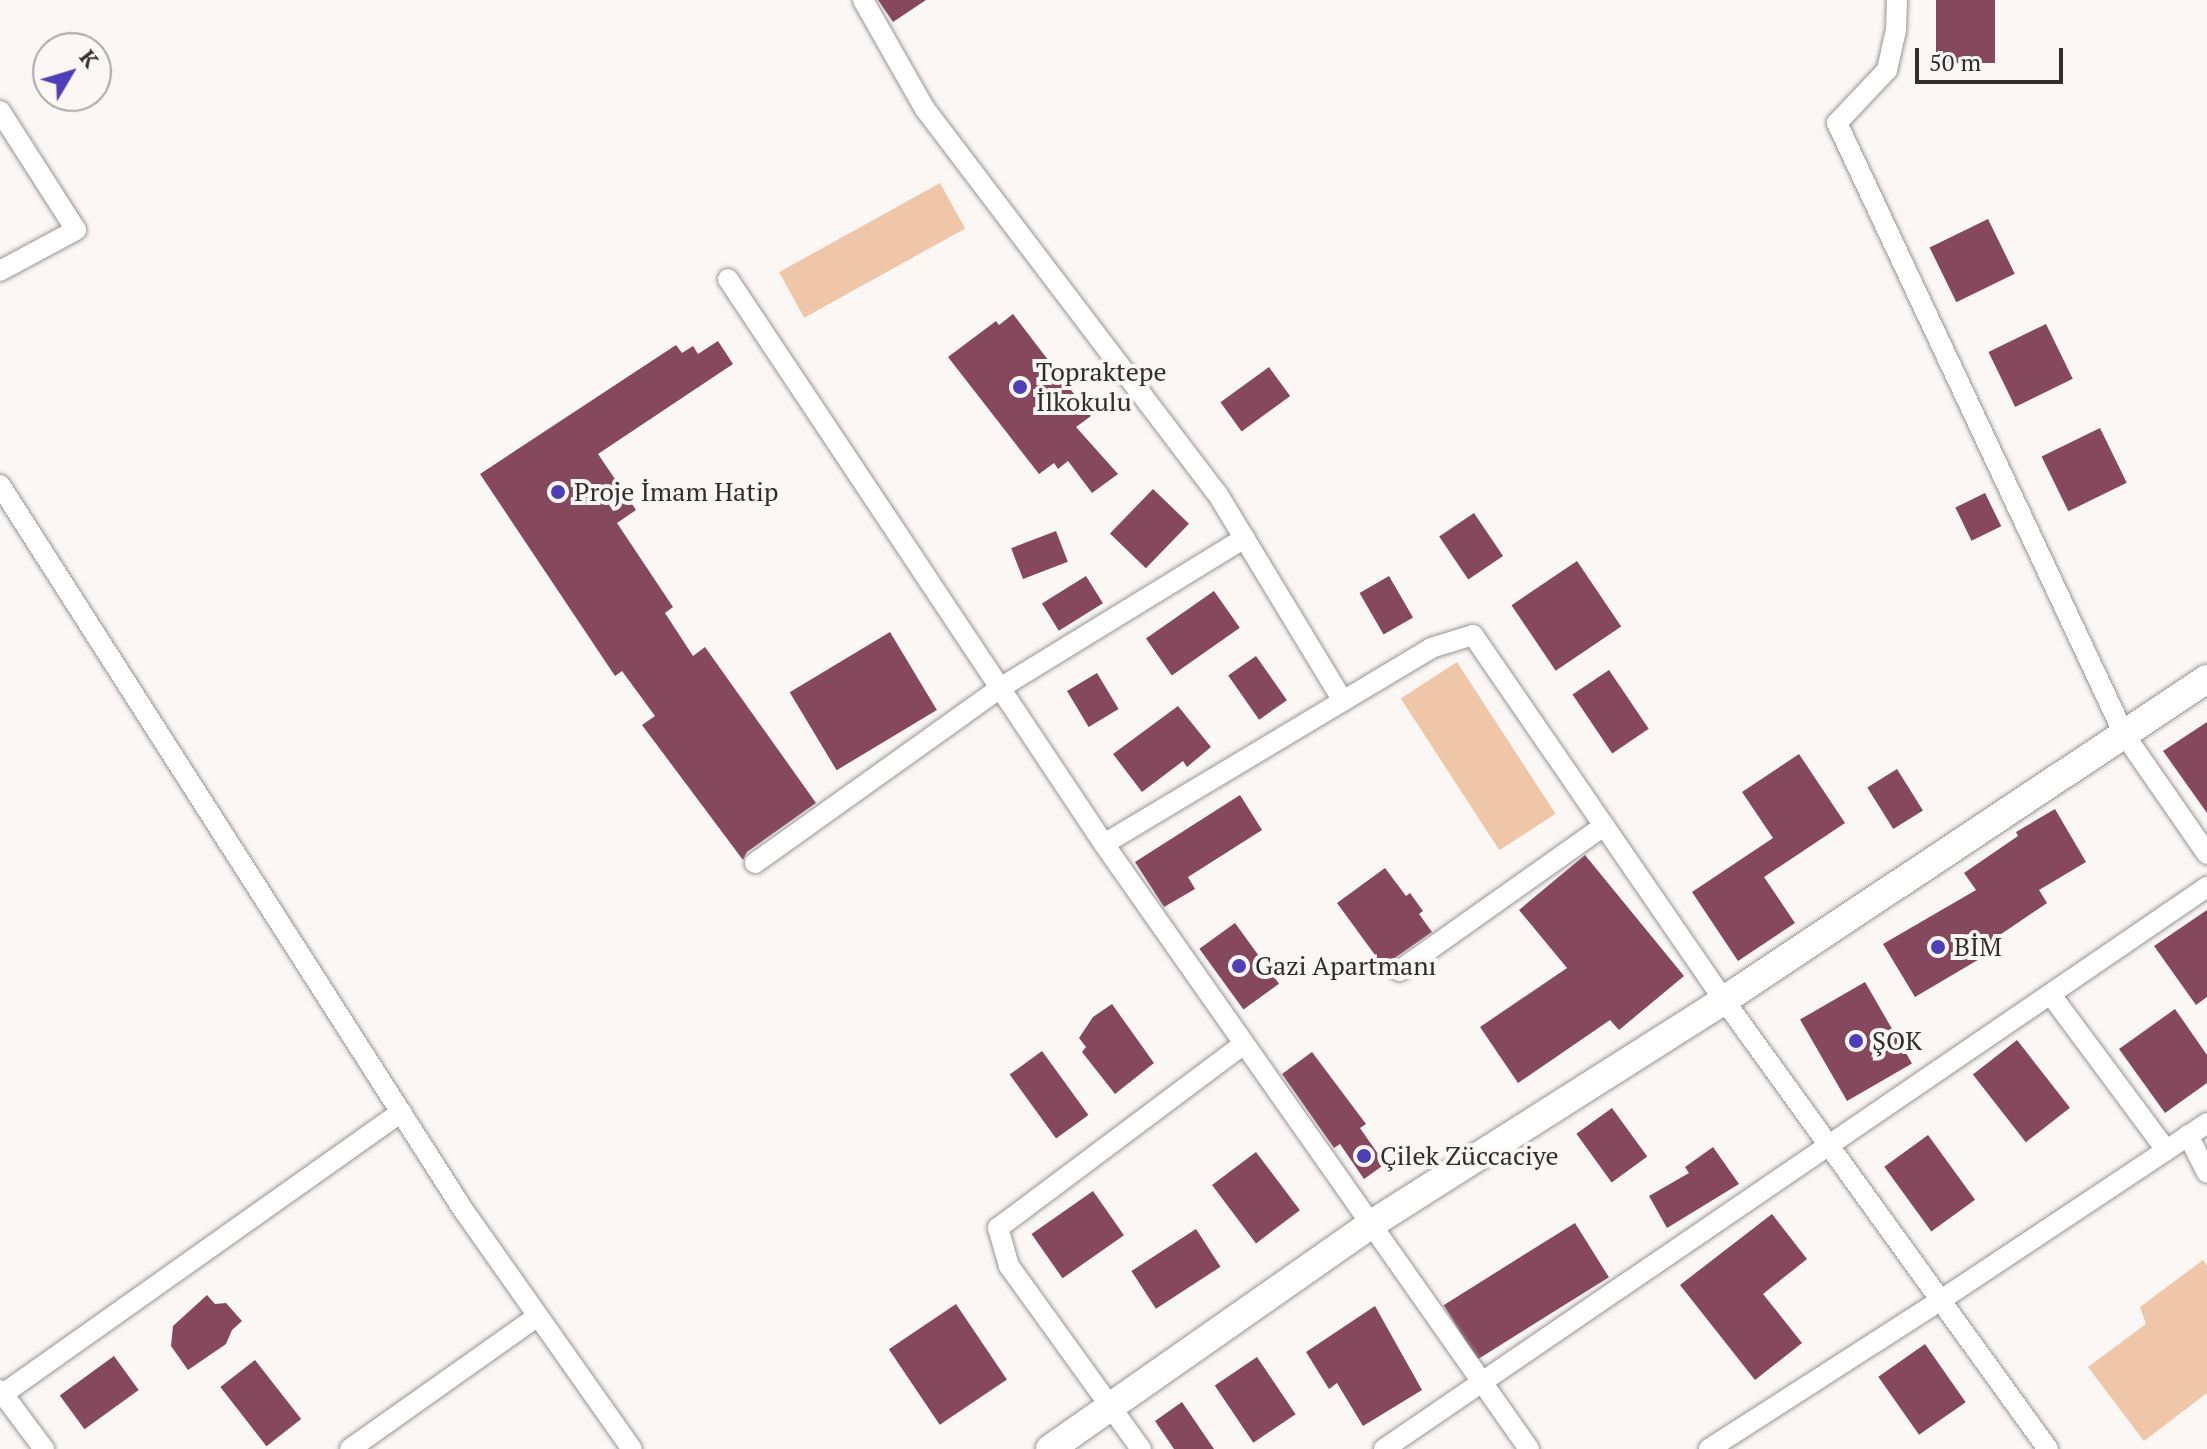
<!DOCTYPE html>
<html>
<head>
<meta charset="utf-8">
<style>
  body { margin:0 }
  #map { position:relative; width:2207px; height:1449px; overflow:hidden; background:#faf7f5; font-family:"PT Serif",serif }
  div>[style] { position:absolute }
  .green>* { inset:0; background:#f0c6a9; transform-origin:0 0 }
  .building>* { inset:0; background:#85485d; transform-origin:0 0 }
  .roads { filter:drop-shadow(0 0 2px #989593) drop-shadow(0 0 2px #989593) }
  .street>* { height:20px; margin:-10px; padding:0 10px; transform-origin:10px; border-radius:10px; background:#fff }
  .secondary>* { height:28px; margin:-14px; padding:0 14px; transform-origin:14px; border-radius:14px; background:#fff }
  .dots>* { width:22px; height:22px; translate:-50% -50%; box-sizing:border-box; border:4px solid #faf7f5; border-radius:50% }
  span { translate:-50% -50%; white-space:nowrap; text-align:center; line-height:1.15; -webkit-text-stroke:8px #faf7f5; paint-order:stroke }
  .poi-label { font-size:26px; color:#302f2e }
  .left { translate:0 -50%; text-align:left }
  .north { position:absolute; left:32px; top:32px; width:80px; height:80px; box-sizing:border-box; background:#faf7f5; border:2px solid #a9a7a5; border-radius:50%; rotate:52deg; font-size:22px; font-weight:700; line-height:32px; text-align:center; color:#302f2e }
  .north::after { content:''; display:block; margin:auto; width:28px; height:36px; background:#4f3fb6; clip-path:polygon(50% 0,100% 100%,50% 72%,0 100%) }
  .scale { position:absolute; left:1915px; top:48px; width:148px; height:36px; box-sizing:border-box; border:4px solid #302f2e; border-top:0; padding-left:10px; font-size:24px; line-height:28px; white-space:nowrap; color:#302f2e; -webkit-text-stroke:6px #faf7f5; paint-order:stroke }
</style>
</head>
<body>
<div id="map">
  <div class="green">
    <div style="left:940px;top:183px;width:52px;height:184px;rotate:61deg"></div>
    <div style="left:1457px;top:662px;width:181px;height:67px;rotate:57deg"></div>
    <div style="clip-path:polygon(2203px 1260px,2207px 1266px,2207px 1393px,2144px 1441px,2088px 1367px,2146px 1324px,2140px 1307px)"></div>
  </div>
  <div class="building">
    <div style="clip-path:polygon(878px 0,926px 0,893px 22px)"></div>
    <div style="left:1936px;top:0;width:59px;height:63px"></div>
    <div style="left:1988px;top:219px;width:61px;height:65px;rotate:64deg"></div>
    <div style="clip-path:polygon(1013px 314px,1091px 416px,1076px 427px,1118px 474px,1092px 493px,1068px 461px,1058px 469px,1054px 463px,1039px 474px,948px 357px,996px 321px,999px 325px)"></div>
    <div style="left:2046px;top:324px;width:61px;height:64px;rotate:64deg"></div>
    <div style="clip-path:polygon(718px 341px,733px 364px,598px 454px,636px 510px,617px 523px,673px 607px,665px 613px,693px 656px,705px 647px,816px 803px,747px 852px,743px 860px,642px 725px,655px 716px,622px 671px,615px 676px,480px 474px,676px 345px,682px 353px,693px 346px,698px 354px)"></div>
    <div style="left:1269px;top:367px;width:36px;height:60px;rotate:54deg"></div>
    <div style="left:2100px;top:428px;width:61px;height:65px;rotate:64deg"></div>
    <div style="left:1153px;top:489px;width:50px;height:62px;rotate:44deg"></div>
    <div style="left:1985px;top:493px;width:37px;height:33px;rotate:64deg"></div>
    <div style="left:1474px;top:513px;width:52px;height:42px;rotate:56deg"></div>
    <div style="left:1056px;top:531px;width:33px;height:48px;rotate:69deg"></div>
    <div style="left:1577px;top:561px;width:79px;height:79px;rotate:56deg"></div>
    <div style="left:1086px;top:576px;width:32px;height:52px;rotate:58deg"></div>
    <div style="left:1389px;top:576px;width:48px;height:34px;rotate:60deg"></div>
    <div style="left:1214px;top:591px;width:45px;height:83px;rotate:55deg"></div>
    <div style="left:890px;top:632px;width:91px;height:117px;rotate:59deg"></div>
    <div style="left:1256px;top:656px;width:54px;height:34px;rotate:55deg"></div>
    <div style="left:1609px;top:670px;width:71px;height:44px;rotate:56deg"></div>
    <div style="left:1097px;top:673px;width:42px;height:35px;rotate:59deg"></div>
    <div style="clip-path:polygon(1178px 706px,1211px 747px,1187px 767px,1183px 761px,1142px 792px,1113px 754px)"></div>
    <div style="clip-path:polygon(2207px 722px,2207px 813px,2163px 751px)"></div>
    <div style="clip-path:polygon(1799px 754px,1845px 823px,1764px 877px,1795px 923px,1738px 961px,1692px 892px,1773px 838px,1742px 792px)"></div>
    <div style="left:1897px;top:769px;width:49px;height:35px;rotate:58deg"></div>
    <div style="clip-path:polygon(1240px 795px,1262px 830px,1188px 877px,1195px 889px,1164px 907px,1135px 862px)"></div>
    <div style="clip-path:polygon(2055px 809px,2086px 862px,2039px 890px,2047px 903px,1988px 943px,1993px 951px,1915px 997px,1883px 944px,1976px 890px,1964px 873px,2018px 836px,2016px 832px)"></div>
    <div style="clip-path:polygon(1585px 855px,1684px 976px,1619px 1030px,1610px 1020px,1518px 1083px,1480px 1027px,1567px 968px,1519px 910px)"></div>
    <div style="clip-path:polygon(1385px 868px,1406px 896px,1410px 893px,1423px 911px,1419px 914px,1432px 932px,1392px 960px,1386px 970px,1337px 903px)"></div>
    <div style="clip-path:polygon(2207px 910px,2207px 997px,2196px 1005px,2154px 946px)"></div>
    <div style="left:1235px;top:923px;width:75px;height:44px;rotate:54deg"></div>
    <div style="left:1865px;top:982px;width:94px;height:75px;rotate:60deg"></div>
    <div style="clip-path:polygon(1112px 1004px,1154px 1063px,1115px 1094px,1082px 1052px,1086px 1047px,1079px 1038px,1093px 1017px)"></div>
    <div style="clip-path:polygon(2175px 1009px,2207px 1055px,2207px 1083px,2165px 1113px,2119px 1049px)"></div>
    <div style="left:2017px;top:1040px;width:86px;height:56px;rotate:52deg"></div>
    <div style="left:1042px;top:1051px;width:79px;height:40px;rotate:54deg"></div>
    <div style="clip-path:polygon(1312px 1052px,1366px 1124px,1360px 1128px,1385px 1164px,1364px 1179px,1340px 1144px,1334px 1148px,1282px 1074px)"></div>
    <div style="left:1612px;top:1108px;width:60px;height:44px;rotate:54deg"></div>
    <div style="left:1928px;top:1135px;width:80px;height:54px;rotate:54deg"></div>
    <div style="clip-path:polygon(1713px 1147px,1739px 1184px,1667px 1228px,1649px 1196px,1689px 1173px,1685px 1167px)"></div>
    <div style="left:1256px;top:1152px;width:73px;height:55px;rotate:53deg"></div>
    <div style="left:1093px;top:1191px;width:54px;height:75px;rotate:55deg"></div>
    <div style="clip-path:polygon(1772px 1214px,1807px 1259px,1763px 1294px,1802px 1343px,1755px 1380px,1680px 1285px)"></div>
    <div style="left:1575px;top:1223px;width:64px;height:155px;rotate:58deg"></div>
    <div style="left:1196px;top:1229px;width:45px;height:77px;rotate:57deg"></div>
    <div style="clip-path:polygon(207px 1295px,215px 1304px,226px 1303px,242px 1321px,232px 1330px,226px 1344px,188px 1370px,171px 1346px,173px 1326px)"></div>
    <div style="left:956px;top:1304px;width:91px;height:81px;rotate:56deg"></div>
    <div style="clip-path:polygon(1375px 1306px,1422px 1390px,1363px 1426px,1337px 1383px,1329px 1389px,1306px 1352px)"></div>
    <div style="left:1925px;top:1344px;width:71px;height:57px;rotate:55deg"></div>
    <div style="left:114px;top:1356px;width:42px;height:67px;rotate:54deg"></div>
    <div style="left:1257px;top:1357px;width:69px;height:51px;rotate:56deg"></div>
    <div style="left:255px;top:1360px;width:75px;height:44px;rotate:52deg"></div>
    <div style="clip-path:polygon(1182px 1402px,1214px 1449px,1174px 1449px,1155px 1421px)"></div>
  </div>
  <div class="roads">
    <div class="street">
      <div style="left:863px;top:0;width:125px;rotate:60.4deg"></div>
      <div style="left:925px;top:109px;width:482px;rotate:52.8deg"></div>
      <div style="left:1217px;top:493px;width:243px;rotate:58.8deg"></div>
      <div style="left:1897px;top:0;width:30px;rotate:92deg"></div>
      <div style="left:1896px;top:30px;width:41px;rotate:102.7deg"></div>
      <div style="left:1887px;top:70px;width:73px;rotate:133.3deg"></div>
      <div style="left:1837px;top:123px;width:675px;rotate:64.84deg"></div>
      <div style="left:2124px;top:734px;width:146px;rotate:55.3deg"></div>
      <div style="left:0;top:111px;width:141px;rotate:57.4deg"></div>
      <div style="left:76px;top:230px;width:86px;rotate:151.7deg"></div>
      <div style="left:728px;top:279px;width:679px;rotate:56.36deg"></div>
      <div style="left:1104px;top:844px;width:739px;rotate:54.91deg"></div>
      <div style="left:0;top:485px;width:862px;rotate:57.42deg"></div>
      <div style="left:464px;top:1211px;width:291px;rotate:54.8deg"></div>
      <div style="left:1104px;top:844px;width:381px;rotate:-30.9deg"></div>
      <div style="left:1431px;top:648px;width:44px;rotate:-17.2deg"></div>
      <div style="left:1473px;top:635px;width:443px;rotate:55.5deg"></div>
      <div style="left:1724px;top:1000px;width:554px;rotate:54.19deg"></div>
      <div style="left:755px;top:863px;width:301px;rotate:-35.5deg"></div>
      <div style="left:1000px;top:688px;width:287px;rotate:-31.5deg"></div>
      <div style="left:1399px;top:971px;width:251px;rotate:-35.3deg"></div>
      <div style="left:2051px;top:995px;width:193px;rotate:53.4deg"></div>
      <div style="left:2188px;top:1135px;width:42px;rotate:63.4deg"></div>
      <div style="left:0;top:1390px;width:74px;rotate:53.3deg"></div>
      <div style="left:3px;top:1394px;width:488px;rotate:-35.3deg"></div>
      <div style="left:350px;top:1449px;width:230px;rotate:-35.3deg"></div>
      <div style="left:1141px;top:1449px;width:226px;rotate:-125.8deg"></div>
      <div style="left:1009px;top:1266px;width:40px;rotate:-106deg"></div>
      <div style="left:998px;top:1228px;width:307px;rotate:-36.8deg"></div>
      <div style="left:1384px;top:1449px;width:997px;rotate:-34.33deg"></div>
      <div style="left:1709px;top:1449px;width:276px;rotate:-32.7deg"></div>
      <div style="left:1941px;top:1300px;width:320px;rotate:-33.6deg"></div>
    </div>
    <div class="secondary">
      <div style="left:1050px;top:1449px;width:391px;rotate:-35deg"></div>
      <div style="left:1370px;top:1225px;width:419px;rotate:-32.4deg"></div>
      <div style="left:1724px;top:1000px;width:580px;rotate:-33.61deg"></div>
    </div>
  </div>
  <div class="dots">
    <div style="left:1020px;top:387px;background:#4f3fb6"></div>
    <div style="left:558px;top:492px;background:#4f3fb6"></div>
    <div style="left:1938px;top:947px;background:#4f3fb6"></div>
    <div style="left:1239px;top:966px;background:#4f3fb6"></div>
    <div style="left:1856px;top:1041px;background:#4f3fb6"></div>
    <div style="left:1364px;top:1156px;background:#4f3fb6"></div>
  </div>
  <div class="poi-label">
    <span class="left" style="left:1036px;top:387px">Topraktepe<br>İlkokulu</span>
    <span class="left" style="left:574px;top:492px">Proje İmam Hatip</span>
    <span class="left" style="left:1954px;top:947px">BİM</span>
    <span class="left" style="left:1255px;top:966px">Gazi Apartmanı</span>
    <span class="left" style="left:1872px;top:1041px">ŞOK</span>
    <span class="left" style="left:1380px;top:1156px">Çilek Züccaciye</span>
  </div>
  <div class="north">K</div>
  <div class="scale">50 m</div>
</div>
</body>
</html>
